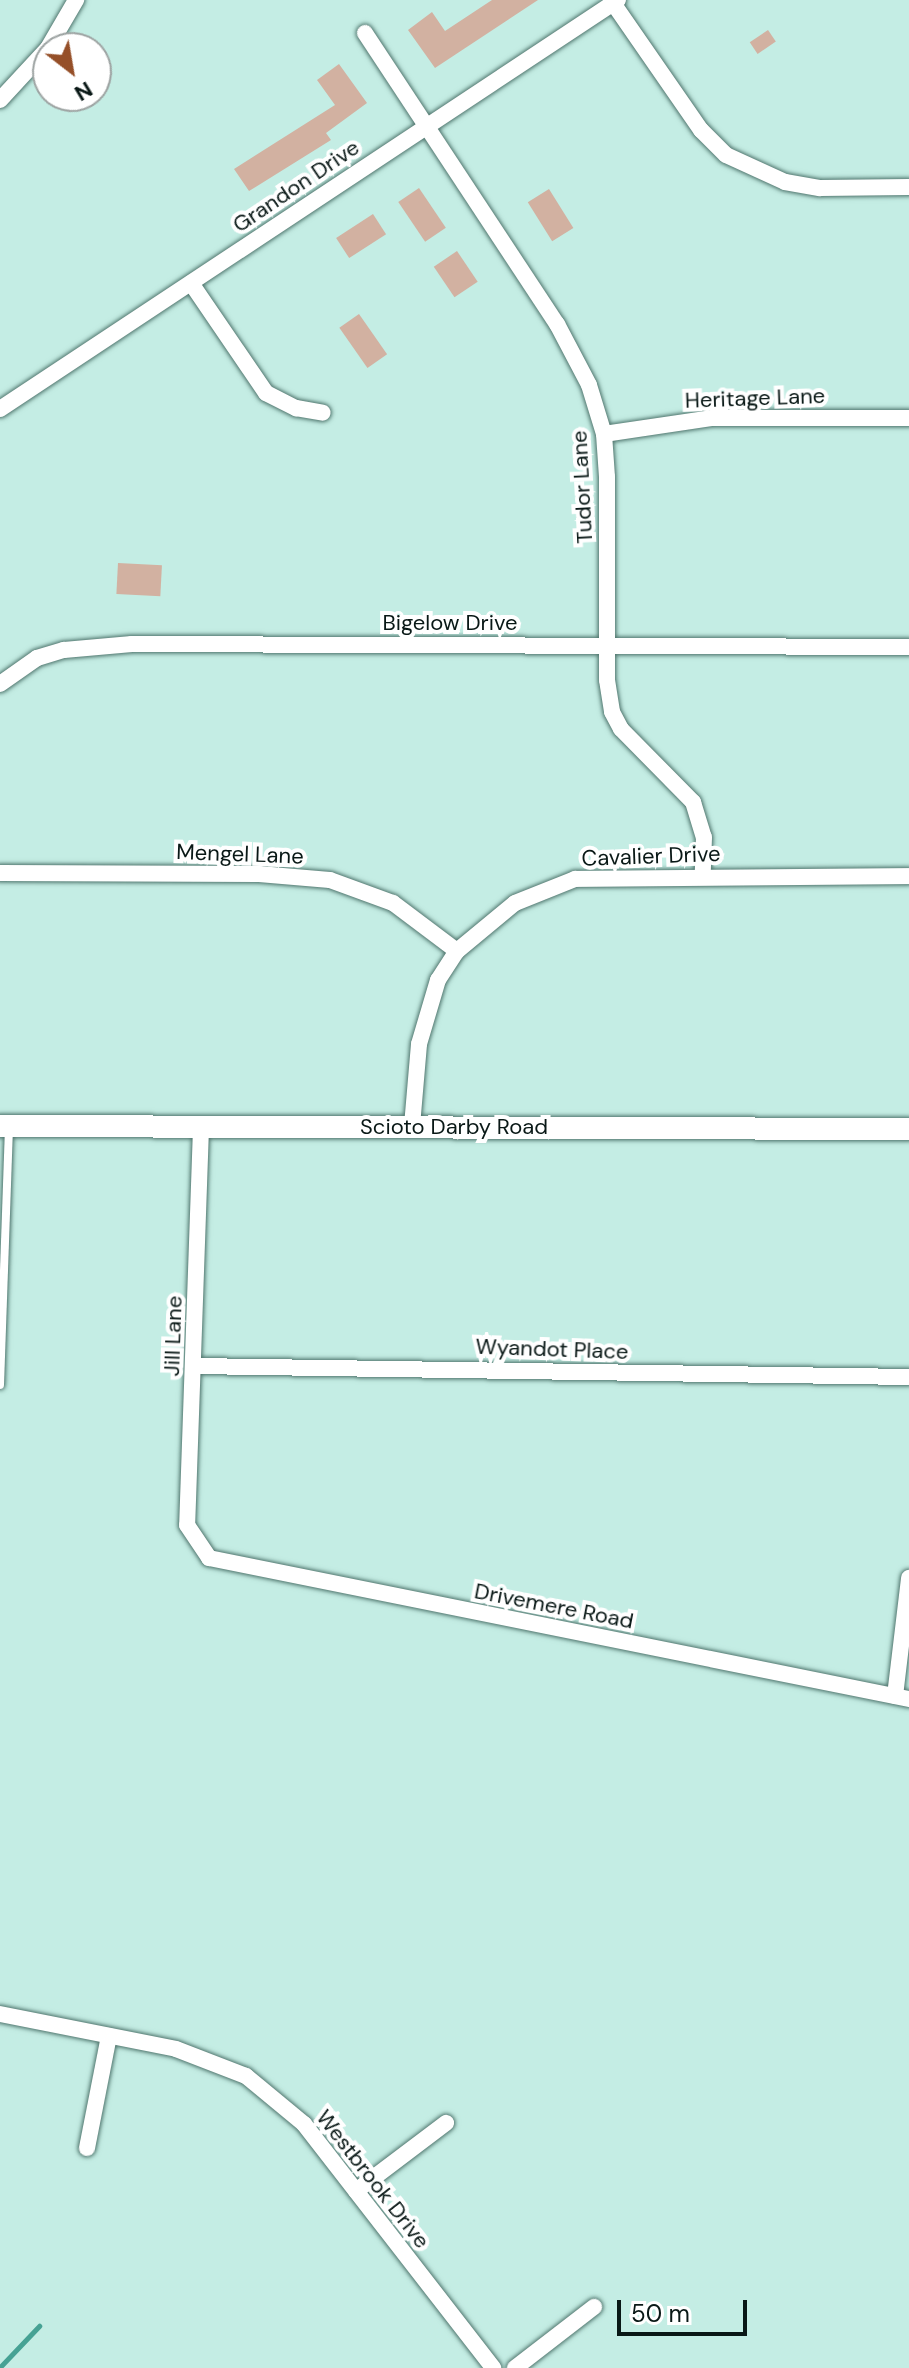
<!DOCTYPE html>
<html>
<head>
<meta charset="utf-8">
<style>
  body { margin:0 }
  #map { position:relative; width:909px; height:2368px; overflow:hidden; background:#c4ede4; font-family:"DM Sans",sans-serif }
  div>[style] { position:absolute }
  .stream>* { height:5px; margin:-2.5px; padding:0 2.5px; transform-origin:2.5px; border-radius:2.5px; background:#46a294 }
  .building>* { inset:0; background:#d2b1a1; transform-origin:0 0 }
  .roads { filter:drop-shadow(0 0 2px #50766e) drop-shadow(0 0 2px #50766e) }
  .lane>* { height:8px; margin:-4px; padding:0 4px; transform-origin:4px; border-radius:4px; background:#fff }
  .street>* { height:16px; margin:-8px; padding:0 8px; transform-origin:8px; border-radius:8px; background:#fff }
  .secondary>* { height:22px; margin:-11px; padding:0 11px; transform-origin:11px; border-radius:11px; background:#fff }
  span { translate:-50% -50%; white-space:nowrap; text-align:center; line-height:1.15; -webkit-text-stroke:8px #fff; paint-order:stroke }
  .street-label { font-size:22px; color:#091816 }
  .north { position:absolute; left:32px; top:32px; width:80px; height:80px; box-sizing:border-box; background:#fff; border:2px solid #9da3a2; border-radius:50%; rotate:149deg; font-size:22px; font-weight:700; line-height:32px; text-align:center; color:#091816 }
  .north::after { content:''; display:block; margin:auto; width:28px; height:36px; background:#954f28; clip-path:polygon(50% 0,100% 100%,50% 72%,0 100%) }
  .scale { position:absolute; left:617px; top:2300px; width:130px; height:36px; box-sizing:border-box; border:4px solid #091816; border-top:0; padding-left:10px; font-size:24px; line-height:28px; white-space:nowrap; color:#091816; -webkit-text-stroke:6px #fff; paint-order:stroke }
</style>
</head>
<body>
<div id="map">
  <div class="stream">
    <div style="left:0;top:2367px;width:57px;rotate:-46.4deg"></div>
  </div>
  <div class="building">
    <div style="clip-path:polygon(492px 0,538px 0,435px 68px,408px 30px,432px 12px,445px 31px)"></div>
    <div style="left:768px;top:30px;width:14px;height:22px;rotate:56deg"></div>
    <div style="clip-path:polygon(339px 64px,367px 103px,326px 133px,331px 140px,249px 191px,234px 169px,335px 105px,317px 80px)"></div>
    <div style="left:419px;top:188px;width:48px;height:25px;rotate:56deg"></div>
    <div style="left:549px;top:189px;width:46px;height:25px;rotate:58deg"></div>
    <div style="left:373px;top:214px;width:24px;height:44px;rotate:57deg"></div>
    <div style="left:457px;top:251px;width:37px;height:28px;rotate:56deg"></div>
    <div style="left:359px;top:314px;width:49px;height:24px;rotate:55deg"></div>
    <div style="left:118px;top:563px;width:44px;height:31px;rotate:3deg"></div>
  </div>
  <div class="roads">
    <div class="lane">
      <div style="left:0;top:1385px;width:258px;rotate:-88deg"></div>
    </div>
    <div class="street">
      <div style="left:613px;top:3px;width:155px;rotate:55.3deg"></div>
      <div style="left:701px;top:130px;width:35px;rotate:45deg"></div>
      <div style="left:726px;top:155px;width:65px;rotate:24.6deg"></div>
      <div style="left:785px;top:182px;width:36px;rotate:10deg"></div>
      <div style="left:820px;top:188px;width:89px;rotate:-0.6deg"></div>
      <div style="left:365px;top:33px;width:349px;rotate:56.6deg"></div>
      <div style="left:557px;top:324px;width:69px;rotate:62.3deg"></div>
      <div style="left:589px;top:385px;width:51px;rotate:73deg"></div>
      <div style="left:604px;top:434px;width:43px;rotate:86deg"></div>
      <div style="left:607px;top:477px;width:203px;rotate:90deg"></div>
      <div style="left:607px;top:680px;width:32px;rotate:81deg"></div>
      <div style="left:612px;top:712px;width:19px;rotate:62deg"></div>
      <div style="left:621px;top:729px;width:103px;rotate:45.4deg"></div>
      <div style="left:693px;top:802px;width:37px;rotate:73deg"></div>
      <div style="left:704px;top:837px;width:38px;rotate:92deg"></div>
      <div style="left:48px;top:48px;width:56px;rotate:-59.7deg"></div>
      <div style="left:0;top:100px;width:71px;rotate:-47.3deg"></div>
      <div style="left:191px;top:283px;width:133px;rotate:55.7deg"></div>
      <div style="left:266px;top:393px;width:34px;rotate:27deg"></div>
      <div style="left:296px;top:408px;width:27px;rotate:10deg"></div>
      <div style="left:0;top:409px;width:741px;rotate:-33.5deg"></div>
      <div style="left:604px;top:434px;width:110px;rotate:-8.4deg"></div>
      <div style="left:713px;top:418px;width:196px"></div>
      <div style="left:0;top:684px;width:45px;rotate:-35.1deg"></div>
      <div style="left:37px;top:658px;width:28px;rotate:-17deg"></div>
      <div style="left:64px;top:650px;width:68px;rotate:-5deg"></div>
      <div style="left:132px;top:644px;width:777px;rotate:0.22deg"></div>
      <div style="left:0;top:873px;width:259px;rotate:0.2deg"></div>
      <div style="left:259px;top:874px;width:71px;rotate:4.8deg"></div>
      <div style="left:330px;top:880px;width:67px;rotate:20.1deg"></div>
      <div style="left:393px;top:903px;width:80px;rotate:36.9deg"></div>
      <div style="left:412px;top:1126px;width:82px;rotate:-85.1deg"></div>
      <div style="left:419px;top:1044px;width:67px;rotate:-73.5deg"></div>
      <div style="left:438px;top:980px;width:35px;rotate:-57deg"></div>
      <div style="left:457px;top:951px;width:75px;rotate:-39.6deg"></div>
      <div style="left:515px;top:903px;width:65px;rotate:-21.8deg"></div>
      <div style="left:575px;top:879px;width:334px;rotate:-0.5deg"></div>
      <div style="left:201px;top:1128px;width:397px;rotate:92deg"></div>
      <div style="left:187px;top:1525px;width:40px;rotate:56deg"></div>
      <div style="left:209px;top:1558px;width:714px;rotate:11.39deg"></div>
      <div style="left:194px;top:1366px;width:715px;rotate:0.88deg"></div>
      <div style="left:895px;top:1696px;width:119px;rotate:-83.2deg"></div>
      <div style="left:0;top:2014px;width:179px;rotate:11.2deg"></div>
      <div style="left:176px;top:2049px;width:75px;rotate:21.1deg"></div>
      <div style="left:246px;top:2076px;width:75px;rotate:39.6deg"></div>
      <div style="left:304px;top:2124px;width:309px;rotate:52.2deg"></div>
      <div style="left:87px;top:2148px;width:114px;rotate:-78.9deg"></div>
      <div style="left:356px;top:2191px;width:113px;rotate:-37.1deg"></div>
      <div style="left:515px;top:2368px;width:100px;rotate:-37.7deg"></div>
    </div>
    <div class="secondary">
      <div style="left:0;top:1126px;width:909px;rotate:0.19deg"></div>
    </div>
  </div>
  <div class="street-label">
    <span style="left:296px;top:186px;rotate:-34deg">Grandon Drive</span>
    <span style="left:755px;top:398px;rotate:-2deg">Heritage Lane</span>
    <span style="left:582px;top:487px;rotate:-93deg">Tudor Lane</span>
    <span style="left:450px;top:623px">Bigelow Drive</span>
    <span style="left:240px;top:854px;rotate:2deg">Mengel Lane</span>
    <span style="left:651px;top:856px;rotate:-2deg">Cavalier Drive</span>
    <span style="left:454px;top:1127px">Scioto Darby Road</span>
    <span style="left:173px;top:1336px;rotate:-88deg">Jill Lane</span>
    <span style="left:552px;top:1349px;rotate:2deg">Wyandot Place</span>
    <span style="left:554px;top:1606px;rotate:11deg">Drivemere Road</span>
    <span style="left:373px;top:2179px;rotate:52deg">Westbrook Drive</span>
  </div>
  <div class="north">N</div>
  <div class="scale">50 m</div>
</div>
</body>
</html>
